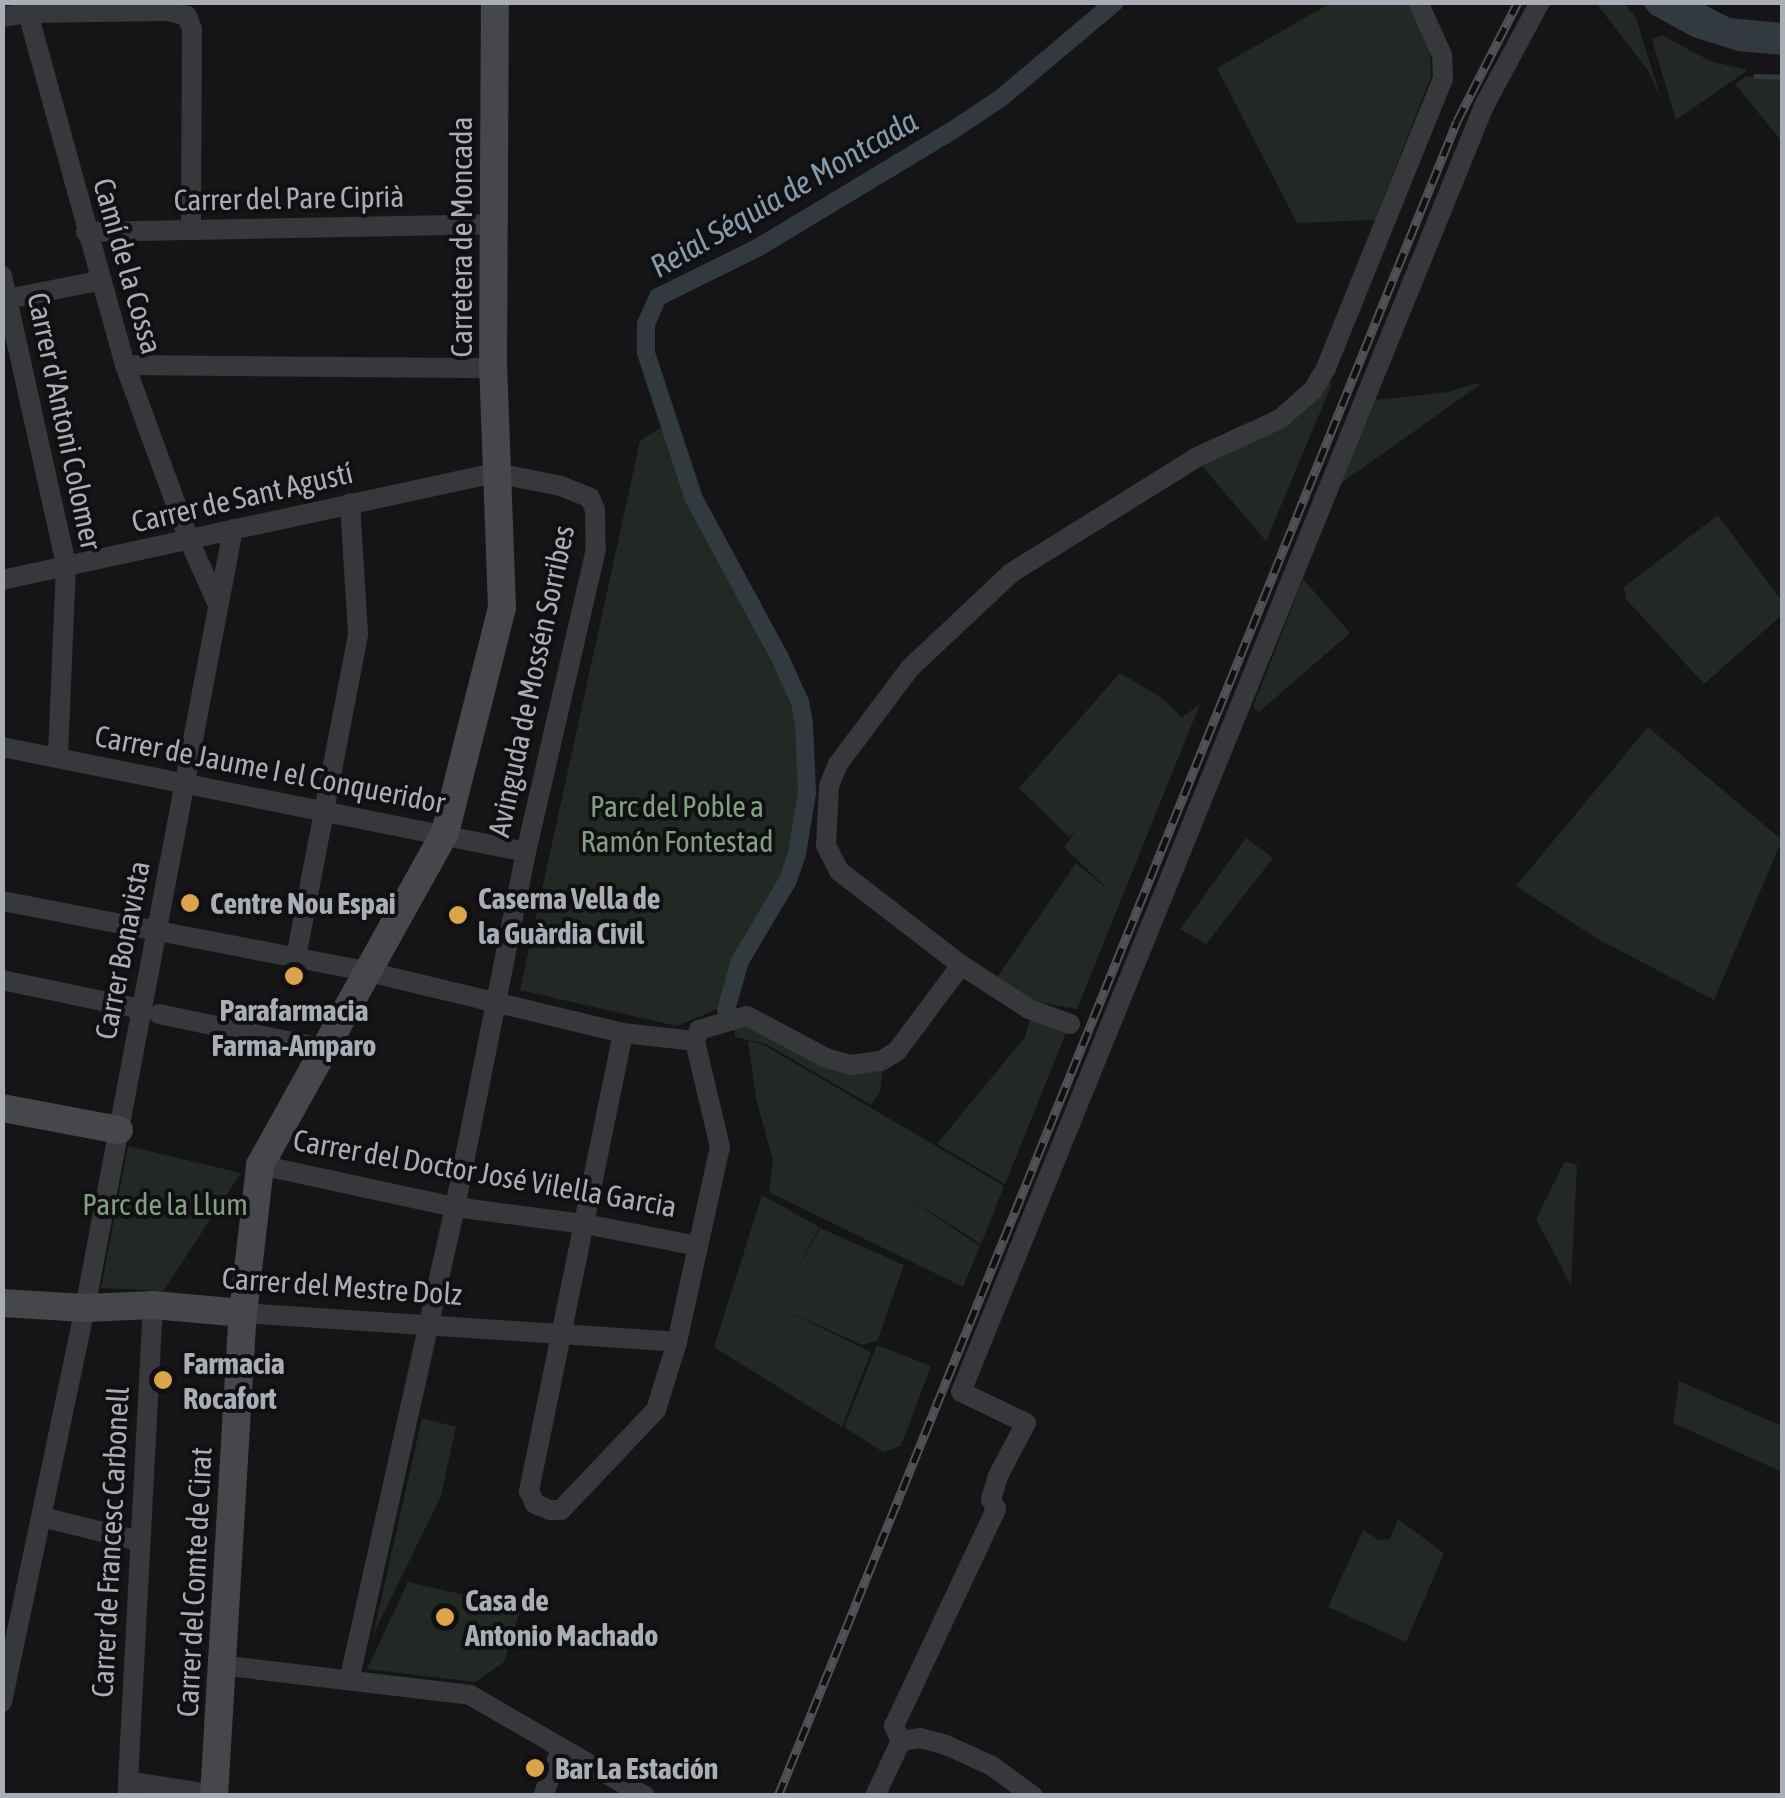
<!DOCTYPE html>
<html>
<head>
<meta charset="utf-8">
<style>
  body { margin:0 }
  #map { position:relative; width:1785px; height:1798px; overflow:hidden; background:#151517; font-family:"Asap Condensed",sans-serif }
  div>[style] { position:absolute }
  .green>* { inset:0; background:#222823 }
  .water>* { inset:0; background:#323a40 }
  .stream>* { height:5px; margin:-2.5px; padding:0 2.5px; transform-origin:2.5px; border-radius:2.5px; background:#323a40 }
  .canal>* { height:18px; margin:-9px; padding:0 9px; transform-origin:9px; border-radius:9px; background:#323a40 }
  .street>* { height:20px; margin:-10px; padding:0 10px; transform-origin:10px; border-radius:10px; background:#37383b }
  .secondary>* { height:28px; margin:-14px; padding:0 14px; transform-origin:14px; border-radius:14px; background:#45474b }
  .rail>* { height:9px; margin-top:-4.5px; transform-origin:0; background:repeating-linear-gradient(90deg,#101012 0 15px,#505256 0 30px); box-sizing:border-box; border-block:2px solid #505256 }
  .dots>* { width:28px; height:28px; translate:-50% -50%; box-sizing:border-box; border:5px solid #101012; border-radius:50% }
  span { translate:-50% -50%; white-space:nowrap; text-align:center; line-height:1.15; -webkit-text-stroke:8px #101012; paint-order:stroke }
  .street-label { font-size:30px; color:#a9adb5 }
  .park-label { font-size:30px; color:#829e83 }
  .poi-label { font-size:30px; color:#a9adb5; font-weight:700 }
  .left { translate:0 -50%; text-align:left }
  .water-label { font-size:32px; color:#849bac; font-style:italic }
  .frame { position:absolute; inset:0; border:5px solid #a9adb5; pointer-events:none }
</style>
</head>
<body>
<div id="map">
  <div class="green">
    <div style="clip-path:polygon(1331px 3px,1408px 3px,1430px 49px,1431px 77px,1375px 220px,1297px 223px,1217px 68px)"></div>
    <div style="clip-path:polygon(1596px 3px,1624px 3px,1636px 18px,1662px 102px,1649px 72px)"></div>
    <div style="clip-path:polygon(1662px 35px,1710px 61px,1748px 70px,1676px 120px,1652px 40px)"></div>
    <div style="clip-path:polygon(1747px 76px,1782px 80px,1782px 142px,1735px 84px)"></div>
    <div style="clip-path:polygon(1329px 382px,1332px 384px,1266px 541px,1201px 465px,1295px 419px)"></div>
    <div style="clip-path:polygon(1473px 384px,1481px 384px,1337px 486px,1375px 400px,1449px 392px)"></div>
    <div style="clip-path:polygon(663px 426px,686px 498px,795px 703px,803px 771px,793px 851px,784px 880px,737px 958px,722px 1007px,677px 1026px,520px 990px,640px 441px)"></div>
    <div style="clip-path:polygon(1718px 515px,1782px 601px,1782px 615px,1704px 684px,1626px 599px,1624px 587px)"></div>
    <div style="clip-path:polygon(1303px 579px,1350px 633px,1259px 712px,1253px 707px)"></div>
    <div style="clip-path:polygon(1120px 673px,1162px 698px,1182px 717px,1200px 704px,1077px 1009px,1031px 1001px,996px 979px,1076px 863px,1115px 896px,1064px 847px,1076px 831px,1069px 837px,1019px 788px)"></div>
    <div style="clip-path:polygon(1648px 727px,1782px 840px,1714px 1000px,1596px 938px,1516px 886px)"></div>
    <div style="clip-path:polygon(1246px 838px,1273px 858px,1206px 944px,1180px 929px)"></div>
    <div style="clip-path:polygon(1030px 1019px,1066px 1033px,1005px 1184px,937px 1144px,1025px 1037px)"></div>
    <div style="clip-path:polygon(748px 1026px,883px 1069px,880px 1091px,871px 1105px,766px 1044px,735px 1037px,735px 1027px)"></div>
    <div style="clip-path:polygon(748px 1041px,764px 1045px,1004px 1186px,981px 1244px,899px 1192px,980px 1246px,963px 1287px,769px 1192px,773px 1161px,756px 1098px)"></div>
    <div style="clip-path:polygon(128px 1146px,241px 1173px,163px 1291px,101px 1288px)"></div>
    <div style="clip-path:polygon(1565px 1161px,1577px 1165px,1571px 1285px,1536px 1219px)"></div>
    <div style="clip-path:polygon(762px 1195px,819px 1227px,793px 1278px,820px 1228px,904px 1265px,877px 1341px,862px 1345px,778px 1307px,871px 1352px,842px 1427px,714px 1347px)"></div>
    <div style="clip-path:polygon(877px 1345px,931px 1366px,901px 1446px,883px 1452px,844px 1427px)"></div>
    <div style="clip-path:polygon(1679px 1381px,1782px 1426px,1782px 1472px,1673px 1423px)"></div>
    <div style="clip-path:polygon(422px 1418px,456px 1427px,441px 1496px,373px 1635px)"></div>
    <div style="clip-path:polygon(1398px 1519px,1444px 1553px,1406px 1642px,1328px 1607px,1363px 1530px,1379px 1540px,1390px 1539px)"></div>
    <div style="clip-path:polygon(408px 1582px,521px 1608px,504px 1662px,475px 1682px,367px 1669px)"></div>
  </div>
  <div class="water">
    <div style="clip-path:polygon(1642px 3px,1701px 3px,1730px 18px,1782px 23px,1782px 55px,1738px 51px,1693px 37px,1651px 14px)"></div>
  </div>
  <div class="stream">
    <div style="left:1755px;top:76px;width:27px;rotate:2deg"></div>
  </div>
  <div class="canal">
    <div style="left:726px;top:1010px;width:51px;rotate:-74.1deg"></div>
    <div style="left:740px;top:961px;width:94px;rotate:-59.3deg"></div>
    <div style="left:788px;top:880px;width:28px;rotate:-71deg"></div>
    <div style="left:797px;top:854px;width:62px;rotate:-80.7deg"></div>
    <div style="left:807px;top:793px;width:69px;rotate:-92.5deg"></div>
    <div style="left:804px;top:724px;width:22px;rotate:-100deg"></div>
    <div style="left:800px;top:702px;width:51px;rotate:-114.5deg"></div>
    <div style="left:779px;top:656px;width:179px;rotate:-118.4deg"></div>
    <div style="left:694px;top:499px;width:154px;rotate:-108.2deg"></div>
    <div style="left:646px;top:353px;width:29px;rotate:-90deg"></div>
    <div style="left:646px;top:324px;width:30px;rotate:-66deg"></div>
    <div style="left:658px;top:297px;width:113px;rotate:-26.3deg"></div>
    <div style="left:759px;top:247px;width:227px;rotate:-31.1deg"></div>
    <div style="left:953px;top:130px;width:58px;rotate:-33.7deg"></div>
    <div style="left:1001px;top:98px;width:149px;rotate:-40.1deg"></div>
  </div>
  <div class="street">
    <div style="left:25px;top:2px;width:377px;rotate:74.6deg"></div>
    <div style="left:125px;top:365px;width:186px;rotate:69.9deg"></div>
    <div style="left:189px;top:540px;width:69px;rotate:66deg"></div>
    <div style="left:2px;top:17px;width:25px;rotate:-9deg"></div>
    <div style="left:27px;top:13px;width:141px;rotate:-0.8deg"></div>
    <div style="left:168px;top:11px;width:20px;rotate:15deg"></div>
    <div style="left:187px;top:16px;width:14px;rotate:69deg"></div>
    <div style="left:192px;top:29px;width:201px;rotate:90.3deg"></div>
    <div style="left:86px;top:232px;width:408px;rotate:-1.1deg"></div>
    <div style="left:2px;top:276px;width:296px;rotate:77.5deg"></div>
    <div style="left:66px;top:565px;width:193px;rotate:92.4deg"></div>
    <div style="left:2px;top:300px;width:98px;rotate:-11.2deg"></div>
    <div style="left:125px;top:365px;width:368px;rotate:0.5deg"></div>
    <div style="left:2px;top:580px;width:504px;rotate:-12.25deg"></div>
    <div style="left:495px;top:473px;width:67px;rotate:11.1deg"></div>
    <div style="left:561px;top:486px;width:31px;rotate:22deg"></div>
    <div style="left:590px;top:498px;width:13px;rotate:67deg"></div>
    <div style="left:595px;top:510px;width:39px;rotate:89deg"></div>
    <div style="left:596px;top:549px;width:311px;rotate:103deg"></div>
    <div style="left:526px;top:852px;width:362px;rotate:101.3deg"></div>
    <div style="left:455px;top:1207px;width:483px;rotate:102.6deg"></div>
    <div style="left:2px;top:747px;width:534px;rotate:11.33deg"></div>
    <div style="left:2px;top:901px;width:374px;rotate:10.9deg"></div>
    <div style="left:369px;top:972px;width:261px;rotate:13.5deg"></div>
    <div style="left:623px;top:1033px;width:72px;rotate:6.3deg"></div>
    <div style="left:296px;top:957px;width:329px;rotate:-79.1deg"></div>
    <div style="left:358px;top:634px;width:131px;rotate:-93.5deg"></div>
    <div style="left:2px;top:980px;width:142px;rotate:11.8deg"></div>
    <div style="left:159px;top:1014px;width:171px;rotate:11.8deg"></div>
    <div style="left:1070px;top:1024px;width:44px;rotate:-159.9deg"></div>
    <div style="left:1029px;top:1009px;width:81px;rotate:-147.1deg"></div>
    <div style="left:961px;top:965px;width:154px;rotate:-142.4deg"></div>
    <div style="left:839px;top:871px;width:29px;rotate:-117deg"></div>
    <div style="left:826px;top:845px;width:59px;rotate:-87.1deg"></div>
    <div style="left:829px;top:786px;width:24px;rotate:-68deg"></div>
    <div style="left:838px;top:764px;width:120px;rotate:-53.1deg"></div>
    <div style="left:910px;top:668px;width:139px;rotate:-43.2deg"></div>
    <div style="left:1011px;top:573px;width:219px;rotate:-31.9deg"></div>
    <div style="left:1197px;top:457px;width:91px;rotate:-24.6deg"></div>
    <div style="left:1280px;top:419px;width:44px;rotate:-41.3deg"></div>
    <div style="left:1313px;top:390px;width:26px;rotate:-59deg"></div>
    <div style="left:1326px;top:368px;width:312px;rotate:-68deg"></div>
    <div style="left:1443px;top:79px;width:24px;rotate:-92deg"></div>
    <div style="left:1442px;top:55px;width:58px;rotate:-114.4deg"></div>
    <div style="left:623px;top:1033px;width:468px;rotate:101.6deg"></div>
    <div style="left:529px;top:1491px;width:14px;rotate:65deg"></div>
    <div style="left:535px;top:1504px;width:16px;rotate:22deg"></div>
    <div style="left:550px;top:1510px;width:11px"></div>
    <div style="left:561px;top:1510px;width:138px;rotate:-46.5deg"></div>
    <div style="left:656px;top:1410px;width:71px;rotate:-72.8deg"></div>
    <div style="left:677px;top:1342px;width:200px;rotate:-77.6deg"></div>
    <div style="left:720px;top:1147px;width:109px;rotate:-103.3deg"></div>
    <div style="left:695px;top:1041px;width:12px;rotate:-70deg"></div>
    <div style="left:699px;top:1030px;width:50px;rotate:-16.3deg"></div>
    <div style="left:747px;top:1016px;width:89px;rotate:28deg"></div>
    <div style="left:826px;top:1058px;width:26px;rotate:16deg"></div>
    <div style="left:851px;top:1065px;width:30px;rotate:-8deg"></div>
    <div style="left:881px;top:1061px;width:19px;rotate:-32deg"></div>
    <div style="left:897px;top:1051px;width:107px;rotate:-53.3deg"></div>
    <div style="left:260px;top:1165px;width:199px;rotate:12.2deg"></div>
    <div style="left:455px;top:1207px;width:131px;rotate:7.5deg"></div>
    <div style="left:585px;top:1224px;width:115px;rotate:11deg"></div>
    <div style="left:243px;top:1313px;width:435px;rotate:3.8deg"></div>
    <div style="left:42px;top:1517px;width:100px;rotate:13.9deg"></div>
    <div style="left:220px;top:1665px;width:252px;rotate:6.8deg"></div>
    <div style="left:470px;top:1695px;width:202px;rotate:30deg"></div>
    <div style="left:2px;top:1702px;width:403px;rotate:-78.1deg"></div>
    <div style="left:85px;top:1308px;width:793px;rotate:-79.24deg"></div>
    <div style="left:901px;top:1741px;width:19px;rotate:-9deg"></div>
    <div style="left:920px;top:1738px;width:27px;rotate:15deg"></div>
    <div style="left:946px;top:1745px;width:51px;rotate:24.5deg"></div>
    <div style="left:992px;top:1766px;width:51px;rotate:36.2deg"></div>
    <div style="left:128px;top:1781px;width:477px;rotate:-87deg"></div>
    <div style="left:128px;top:1796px;width:15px;rotate:-90deg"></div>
    <div style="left:128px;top:1781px;width:87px;rotate:9.2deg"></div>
    <div style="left:543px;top:1796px;width:50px;rotate:-69deg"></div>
    <div style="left:875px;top:1796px;width:61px;rotate:-64.7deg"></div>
    <div style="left:901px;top:1741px;width:17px;rotate:-115deg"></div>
    <div style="left:894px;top:1726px;width:240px;rotate:-64.8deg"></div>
    <div style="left:996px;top:1509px;width:11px;rotate:-117deg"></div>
    <div style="left:991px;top:1499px;width:24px;rotate:-73deg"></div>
    <div style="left:998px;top:1476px;width:60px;rotate:-62.2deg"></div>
    <div style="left:1026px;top:1423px;width:72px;rotate:-154.5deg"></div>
    <div style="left:961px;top:1392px;width:1388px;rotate:-67.87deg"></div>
    <div style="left:1484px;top:106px;width:118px;rotate:-61.7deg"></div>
  </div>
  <div class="secondary">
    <div style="left:2px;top:1108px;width:119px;rotate:10.6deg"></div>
    <div style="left:2px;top:1303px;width:83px;rotate:3.4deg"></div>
    <div style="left:85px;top:1308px;width:68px;rotate:-2.5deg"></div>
    <div style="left:153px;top:1305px;width:90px;rotate:5.1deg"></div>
    <div style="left:214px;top:1796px;width:484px;rotate:-86.6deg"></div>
    <div style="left:243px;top:1313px;width:149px;rotate:-83.4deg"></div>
    <div style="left:260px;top:1165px;width:380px;rotate:-60.9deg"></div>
    <div style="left:445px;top:833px;width:232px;rotate:-75.8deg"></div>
    <div style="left:502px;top:608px;width:240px;rotate:-92.1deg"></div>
    <div style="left:493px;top:368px;width:366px;rotate:-89.7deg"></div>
  </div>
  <div class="rail">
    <div style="left:778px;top:1796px;width:1807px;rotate:-67.93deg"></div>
    <div style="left:1457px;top:121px;width:134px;rotate:-62.9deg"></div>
  </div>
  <div class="dots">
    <div style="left:190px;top:903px;background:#daa44a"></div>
    <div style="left:458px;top:915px;background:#daa44a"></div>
    <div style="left:294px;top:976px;background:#daa44a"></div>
    <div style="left:163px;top:1380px;background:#daa44a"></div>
    <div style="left:445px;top:1617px;background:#daa44a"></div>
    <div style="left:535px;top:1768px;background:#daa44a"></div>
  </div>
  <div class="street-label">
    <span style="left:289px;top:198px;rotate:-1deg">Carrer del Pare Ciprià</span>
    <span style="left:461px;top:237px;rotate:-90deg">Carretera de Moncada</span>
    <span style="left:128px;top:266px;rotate:74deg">Camí de la Cossa</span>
    <span style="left:65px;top:421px;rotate:78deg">Carrer d'Antoni Colomer</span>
    <span style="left:242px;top:497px;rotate:-13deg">Carrer de Sant Agustí</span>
    <span style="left:531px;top:681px;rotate:-78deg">Avinguda de Mossén Sorribes</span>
    <span style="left:270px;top:769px;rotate:11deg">Carrer de Jaume I el Conqueridor</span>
    <span style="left:122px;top:950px;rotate:-79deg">Carrer Bonavista</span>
    <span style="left:485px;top:1173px;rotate:10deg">Carrer del Doctor José Vilella Garcia</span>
    <span style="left:342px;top:1286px;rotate:4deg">Carrer del Mestre Dolz</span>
    <span style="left:110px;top:1542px;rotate:-87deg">Carrer de Francesc Carbonell</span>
    <span style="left:194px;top:1582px;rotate:-87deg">Carrer del Comte de Cirat</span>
  </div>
  <div class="park-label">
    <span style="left:677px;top:823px">Parc del Poble a<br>Ramón Fontestad</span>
    <span style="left:165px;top:1204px">Parc de la Llum</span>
  </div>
  <div class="poi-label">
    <span class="left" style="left:478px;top:915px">Caserna Vella de<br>la Guàrdia Civil</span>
    <span class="left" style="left:210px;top:903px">Centre Nou Espai</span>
    <span style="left:294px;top:1027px">Parafarmacia<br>Farma-Amparo</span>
    <span class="left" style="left:183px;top:1380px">Farmacia<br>Rocafort</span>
    <span class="left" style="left:465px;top:1617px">Casa de<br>Antonio Machado</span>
    <span class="left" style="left:555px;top:1768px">Bar La Estación</span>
  </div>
  <div class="water-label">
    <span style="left:784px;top:194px;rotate:-30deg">Reial Séquia de Montcada</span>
  </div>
  <div class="frame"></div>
</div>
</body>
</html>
